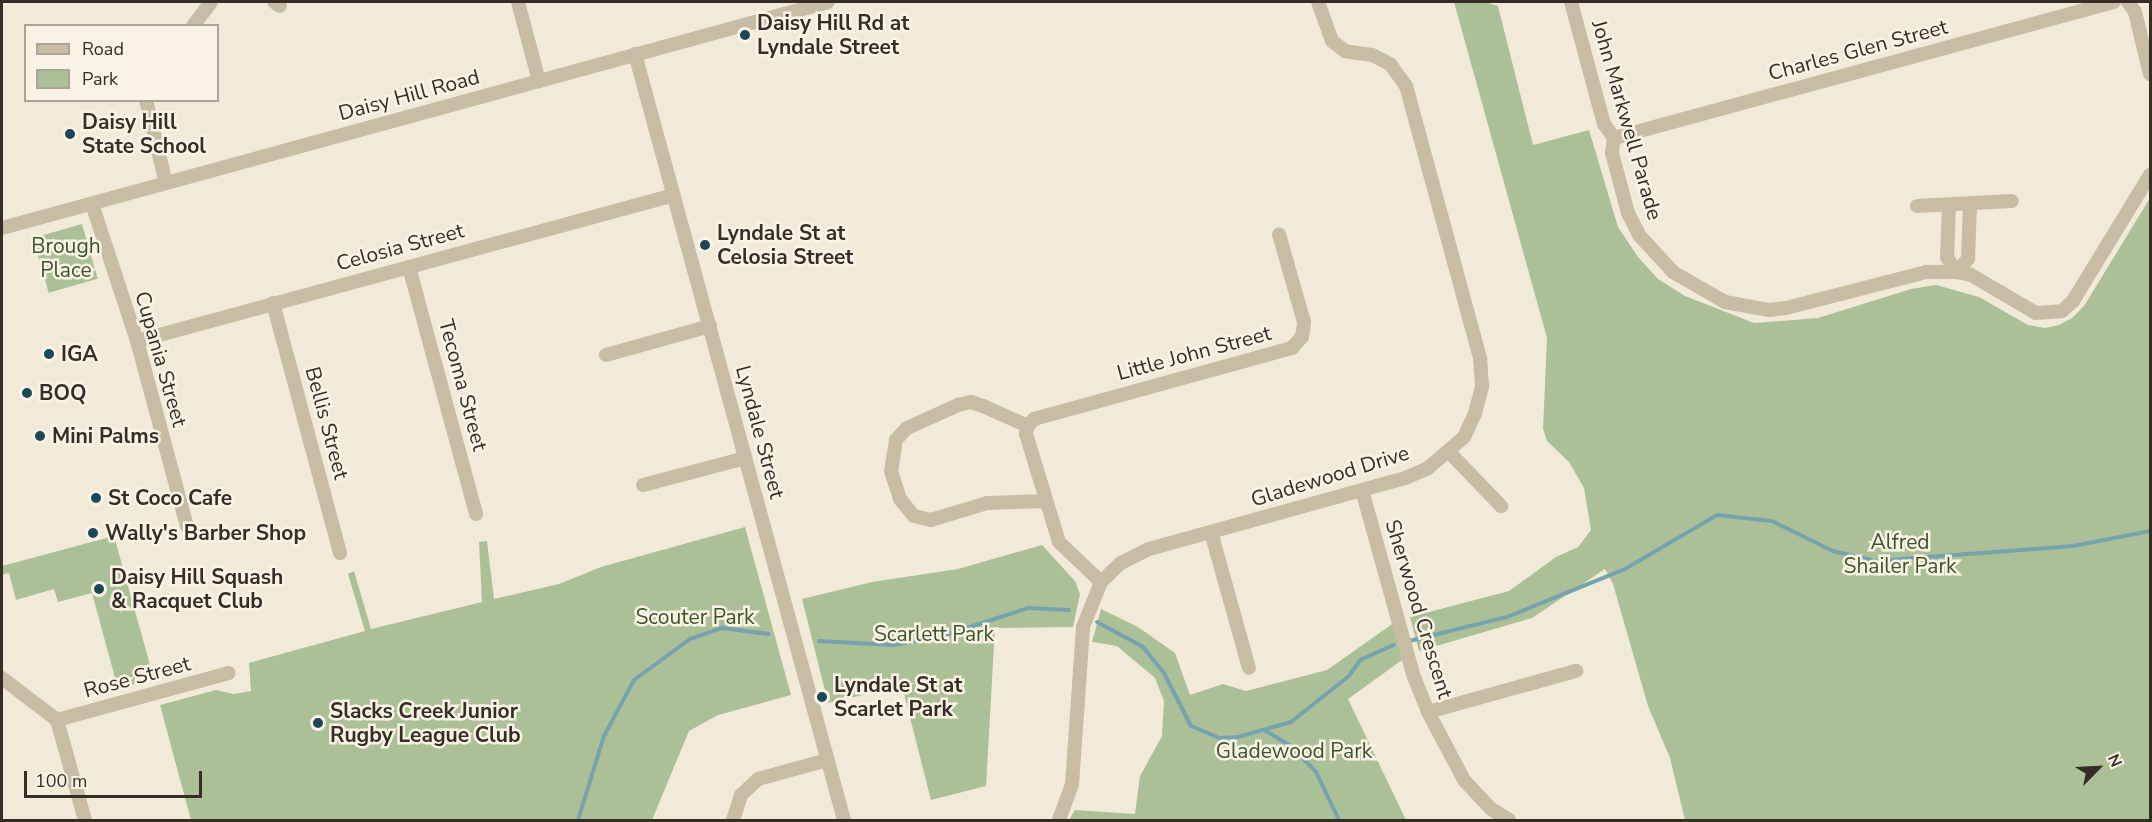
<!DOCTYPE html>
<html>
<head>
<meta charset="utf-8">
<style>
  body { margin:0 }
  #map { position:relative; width:2152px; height:822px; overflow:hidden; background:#f1ead8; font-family:"Nunito Sans",sans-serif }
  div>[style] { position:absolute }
  .green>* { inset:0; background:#acc098; transform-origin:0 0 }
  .stream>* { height:4px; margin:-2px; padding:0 2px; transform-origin:2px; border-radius:2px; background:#77a3af }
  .minor>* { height:14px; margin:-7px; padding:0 7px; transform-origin:7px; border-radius:7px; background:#c9bca4 }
  .dots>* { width:16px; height:16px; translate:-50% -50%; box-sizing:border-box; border:3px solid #f9f3e5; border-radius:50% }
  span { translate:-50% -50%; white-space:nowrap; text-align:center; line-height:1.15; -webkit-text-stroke:5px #f9f3e5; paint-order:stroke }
  .poi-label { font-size:21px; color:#352d26; font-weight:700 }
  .left { translate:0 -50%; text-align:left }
  .street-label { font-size:21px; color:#352d26 }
  .park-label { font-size:21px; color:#3d5329 }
  .frame { position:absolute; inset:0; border:3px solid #352d26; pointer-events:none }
  .legend { position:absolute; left:24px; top:24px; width:195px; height:78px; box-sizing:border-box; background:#f9f3e5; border:2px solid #aba499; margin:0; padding:8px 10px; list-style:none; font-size:18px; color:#352d26 }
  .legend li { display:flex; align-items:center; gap:12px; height:30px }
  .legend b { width:30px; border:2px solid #aba499 }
  .north { position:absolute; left:2068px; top:738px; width:60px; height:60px; -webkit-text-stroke:4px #f9f3e5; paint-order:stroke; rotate:66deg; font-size:16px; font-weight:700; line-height:24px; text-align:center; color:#352d26 }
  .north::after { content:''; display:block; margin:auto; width:21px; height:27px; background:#352d26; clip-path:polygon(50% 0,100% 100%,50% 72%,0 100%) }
  .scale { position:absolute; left:24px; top:771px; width:178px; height:27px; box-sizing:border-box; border:3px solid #352d26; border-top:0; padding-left:8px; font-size:18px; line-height:21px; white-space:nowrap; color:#352d26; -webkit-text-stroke:4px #f9f3e5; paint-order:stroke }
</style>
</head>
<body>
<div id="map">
  <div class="green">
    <div style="clip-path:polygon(1454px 2px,1485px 2px,1498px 6px,1533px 145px,1589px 130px,1618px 227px,1638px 257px,1658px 279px,1685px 296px,1754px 323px,1818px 318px,1911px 289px,1936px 285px,1979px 297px,2028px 325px,2045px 328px,2059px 325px,2072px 318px,2084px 306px,2150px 198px,2150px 820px,1685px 820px,1670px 758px,1648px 706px,1613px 584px,1605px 569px,1532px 618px,1419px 651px,1410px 617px,1509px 591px,1556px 557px,1578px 547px,1591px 530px,1584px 488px,1569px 462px,1547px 441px,1543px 429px,1547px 338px)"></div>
    <div style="left:82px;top:224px;width:57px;height:51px;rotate:74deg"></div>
    <div style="clip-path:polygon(745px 527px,791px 695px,718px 715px,689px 731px,652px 820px,191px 820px,160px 705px,216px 690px,234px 694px,251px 691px,249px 663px,365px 631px,348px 574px,354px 571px,371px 629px,482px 602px,479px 542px,487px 541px,494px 599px,559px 584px,601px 567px)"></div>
    <div style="clip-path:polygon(114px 536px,154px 679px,118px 689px,92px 593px,58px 602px,54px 589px,16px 600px,9px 573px,2px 575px,2px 566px)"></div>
    <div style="clip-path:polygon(1042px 545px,1075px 581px,1080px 594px,1073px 627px,995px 628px,986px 786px,931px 800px,902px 686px,828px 703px,802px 599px,872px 582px,958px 569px)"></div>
    <div style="clip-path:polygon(1101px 609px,1138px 627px,1175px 653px,1190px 695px,1223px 684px,1246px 691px,1327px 670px,1398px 620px,1409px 655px,1348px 699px,1406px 820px,1069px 820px,1075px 810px,1135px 814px,1140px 776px,1162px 736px,1164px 701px,1155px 678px,1117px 646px,1092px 642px)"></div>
  </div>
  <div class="stream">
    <div style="left:1097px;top:622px;width:52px;rotate:28.5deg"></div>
    <div style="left:1143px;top:647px;width:33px;rotate:51deg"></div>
    <div style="left:1164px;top:673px;width:59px;rotate:63deg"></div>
    <div style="left:1191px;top:726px;width:30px;rotate:23deg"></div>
    <div style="left:1219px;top:738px;width:19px;rotate:-3deg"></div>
    <div style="left:1238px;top:737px;width:55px;rotate:-15.8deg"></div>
    <div style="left:1291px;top:722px;width:74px;rotate:-38.4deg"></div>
    <div style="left:1349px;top:676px;width:19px;rotate:-55deg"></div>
    <div style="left:1360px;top:660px;width:37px;rotate:-24deg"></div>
    <div style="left:819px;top:641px;width:74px;rotate:3.1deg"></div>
    <div style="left:893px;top:645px;width:50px;rotate:-10.4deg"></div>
    <div style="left:942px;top:636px;width:90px;rotate:-18deg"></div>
    <div style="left:1028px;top:608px;width:41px;rotate:2.8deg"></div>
    <div style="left:1409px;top:641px;width:101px;rotate:-13.8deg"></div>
    <div style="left:1507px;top:617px;width:127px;rotate:-22.1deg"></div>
    <div style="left:1625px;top:569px;width:107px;rotate:-30.4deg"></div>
    <div style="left:1717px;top:515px;width:55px;rotate:6.2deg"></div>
    <div style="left:1772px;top:521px;width:68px;rotate:26.2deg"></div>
    <div style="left:1833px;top:551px;width:43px;rotate:13.4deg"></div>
    <div style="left:1875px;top:561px;width:199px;rotate:-4.3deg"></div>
    <div style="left:2073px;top:546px;width:78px;rotate:-11deg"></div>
    <div style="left:1266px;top:731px;width:29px;rotate:31deg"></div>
    <div style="left:1291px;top:746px;width:36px;rotate:46deg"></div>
    <div style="left:1316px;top:772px;width:53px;rotate:64.4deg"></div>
    <div style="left:578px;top:820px;width:88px;rotate:-72.8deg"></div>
    <div style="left:604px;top:736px;width:64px;rotate:-61.8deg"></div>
    <div style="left:634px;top:680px;width:69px;rotate:-36.2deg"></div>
    <div style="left:690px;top:639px;width:34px;rotate:-19deg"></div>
    <div style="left:722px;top:628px;width:47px;rotate:7.3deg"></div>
  </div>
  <div class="minor">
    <div style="left:274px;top:2px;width:7px;rotate:34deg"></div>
    <div style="left:518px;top:2px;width:82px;rotate:75.1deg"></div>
    <div style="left:1571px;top:2px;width:126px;rotate:74.9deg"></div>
    <div style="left:1604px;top:124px;width:17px;rotate:54deg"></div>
    <div style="left:1614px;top:138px;width:15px;rotate:98deg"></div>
    <div style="left:1612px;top:153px;width:62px;rotate:75.1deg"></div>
    <div style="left:1628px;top:213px;width:25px;rotate:63deg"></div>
    <div style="left:1639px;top:235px;width:50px;rotate:47.4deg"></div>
    <div style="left:1673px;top:272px;width:60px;rotate:30deg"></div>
    <div style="left:1725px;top:302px;width:45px;rotate:10.3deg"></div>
    <div style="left:1769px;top:310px;width:17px;rotate:-7deg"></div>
    <div style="left:1786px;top:308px;width:145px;rotate:-14.4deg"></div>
    <div style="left:1926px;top:272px;width:30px"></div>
    <div style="left:1956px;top:272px;width:15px;rotate:11deg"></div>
    <div style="left:1971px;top:275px;width:75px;rotate:30.3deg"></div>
    <div style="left:2036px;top:313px;width:26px;rotate:-4deg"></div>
    <div style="left:2062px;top:311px;width:15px;rotate:-42deg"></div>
    <div style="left:2073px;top:301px;width:148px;rotate:-58.6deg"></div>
    <div style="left:2128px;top:2px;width:12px;rotate:55deg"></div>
    <div style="left:2135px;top:12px;width:64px;rotate:76.4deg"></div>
    <div style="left:193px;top:26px;width:30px;rotate:-53deg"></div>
    <div style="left:635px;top:54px;width:794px;rotate:74.74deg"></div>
    <div style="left:146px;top:100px;width:85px;rotate:76.5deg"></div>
    <div style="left:1614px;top:138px;width:518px;rotate:-15.22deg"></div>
    <div style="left:92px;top:204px;width:144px;rotate:71.8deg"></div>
    <div style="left:137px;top:341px;width:192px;rotate:74.9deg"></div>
    <div style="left:1917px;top:206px;width:95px;rotate:-3deg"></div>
    <div style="left:1949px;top:206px;width:51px;rotate:92.2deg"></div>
    <div style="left:1947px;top:257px;width:17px;rotate:59deg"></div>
    <div style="left:1956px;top:272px;width:18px;rotate:-47deg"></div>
    <div style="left:1968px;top:259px;width:54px;rotate:-87.9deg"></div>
    <div style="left:2px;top:228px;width:856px;rotate:-15.3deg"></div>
    <div style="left:409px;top:267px;width:256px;rotate:74.8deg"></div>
    <div style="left:273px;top:303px;width:259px;rotate:75deg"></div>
    <div style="left:137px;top:341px;width:556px;rotate:-15.21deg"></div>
    <div style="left:606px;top:355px;width:108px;rotate:-15.6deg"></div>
    <div style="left:1028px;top:426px;width:9px;rotate:-49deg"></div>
    <div style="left:1034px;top:419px;width:268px;rotate:-15.4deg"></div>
    <div style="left:1292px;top:348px;width:15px;rotate:-48deg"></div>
    <div style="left:1302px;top:337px;width:15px;rotate:-82deg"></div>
    <div style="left:1304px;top:322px;width:91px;rotate:-105.9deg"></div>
    <div style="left:1028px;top:426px;width:49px;rotate:-156deg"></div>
    <div style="left:983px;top:406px;width:13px;rotate:-162deg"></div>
    <div style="left:971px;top:402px;width:13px;rotate:167deg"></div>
    <div style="left:958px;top:405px;width:56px;rotate:155.7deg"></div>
    <div style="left:907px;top:428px;width:16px;rotate:133deg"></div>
    <div style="left:896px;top:440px;width:31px;rotate:99deg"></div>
    <div style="left:891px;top:471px;width:29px;rotate:72deg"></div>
    <div style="left:900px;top:499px;width:22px;rotate:51deg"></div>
    <div style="left:914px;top:516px;width:17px;rotate:13deg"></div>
    <div style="left:931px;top:520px;width:59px;rotate:-16.9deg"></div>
    <div style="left:987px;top:503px;width:58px;rotate:-2deg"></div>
    <div style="left:1028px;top:426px;width:8px;rotate:104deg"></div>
    <div style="left:1026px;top:434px;width:113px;rotate:73deg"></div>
    <div style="left:1059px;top:542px;width:58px;rotate:43.6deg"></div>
    <div style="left:1450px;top:453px;width:74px;rotate:46.1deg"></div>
    <div style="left:643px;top:485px;width:106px;rotate:-14.8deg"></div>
    <div style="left:1362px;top:490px;width:194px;rotate:74.5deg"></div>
    <div style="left:1414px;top:677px;width:38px;rotate:68deg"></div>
    <div style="left:1428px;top:712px;width:77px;rotate:62.1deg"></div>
    <div style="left:1464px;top:780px;width:40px;rotate:47deg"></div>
    <div style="left:1491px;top:809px;width:21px;rotate:31deg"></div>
    <div style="left:1211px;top:532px;width:141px;rotate:74.4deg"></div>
    <div style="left:2px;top:678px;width:69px;rotate:37.4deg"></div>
    <div style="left:57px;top:720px;width:104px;rotate:74.4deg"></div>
    <div style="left:1428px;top:712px;width:154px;rotate:-15.5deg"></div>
    <div style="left:57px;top:720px;width:178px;rotate:-15.3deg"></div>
    <div style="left:733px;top:820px;width:26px;rotate:-72deg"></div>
    <div style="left:741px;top:795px;width:23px;rotate:-43deg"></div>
    <div style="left:758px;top:779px;width:72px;rotate:-15.4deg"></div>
    <div style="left:1059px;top:820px;width:37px;rotate:-70deg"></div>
    <div style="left:1072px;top:785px;width:158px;rotate:-86deg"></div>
    <div style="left:1083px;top:627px;width:48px;rotate:-68.2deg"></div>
    <div style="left:1101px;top:582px;width:28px;rotate:-44deg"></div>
    <div style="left:1121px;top:563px;width:31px;rotate:-27deg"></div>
    <div style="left:1149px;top:549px;width:266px;rotate:-15.5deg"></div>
    <div style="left:1405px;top:478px;width:25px;rotate:-23deg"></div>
    <div style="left:1428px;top:468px;width:48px;rotate:-40.7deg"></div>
    <div style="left:1464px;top:437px;width:26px;rotate:-65deg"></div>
    <div style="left:1475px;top:413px;width:28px;rotate:-75deg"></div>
    <div style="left:1482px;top:386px;width:28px;rotate:-94deg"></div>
    <div style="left:1480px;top:358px;width:282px;rotate:-105.2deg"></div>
    <div style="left:1406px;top:86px;width:27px;rotate:-126deg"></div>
    <div style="left:1390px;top:64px;width:20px;rotate:-153deg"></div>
    <div style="left:1372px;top:55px;width:27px;rotate:-172deg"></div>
    <div style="left:1345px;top:51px;width:16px;rotate:-142deg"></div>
    <div style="left:1332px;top:41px;width:41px;rotate:-109.7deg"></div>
  </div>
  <div class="dots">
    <div style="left:745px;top:35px;background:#1b4857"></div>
    <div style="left:70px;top:134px;background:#1b4857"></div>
    <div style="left:705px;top:245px;background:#1b4857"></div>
    <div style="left:49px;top:354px;background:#1b4857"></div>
    <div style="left:27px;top:393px;background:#1b4857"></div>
    <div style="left:40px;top:436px;background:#1b4857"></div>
    <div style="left:96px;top:498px;background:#1b4857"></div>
    <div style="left:93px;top:533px;background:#1b4857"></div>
    <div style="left:99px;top:589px;background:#1b4857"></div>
    <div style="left:822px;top:697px;background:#1b4857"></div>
    <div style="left:318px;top:723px;background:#1b4857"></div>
  </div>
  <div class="poi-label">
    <span class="left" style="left:757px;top:35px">Daisy Hill Rd at<br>Lyndale Street</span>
    <span class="left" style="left:82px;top:134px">Daisy Hill<br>State School</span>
    <span class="left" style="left:717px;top:245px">Lyndale St at<br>Celosia Street</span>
    <span class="left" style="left:61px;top:354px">IGA</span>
    <span class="left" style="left:39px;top:393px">BOQ</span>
    <span class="left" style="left:52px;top:436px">Mini Palms</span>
    <span class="left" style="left:108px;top:498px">St Coco Cafe</span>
    <span class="left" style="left:105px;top:533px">Wally's Barber Shop</span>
    <span class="left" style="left:111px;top:589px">Daisy Hill Squash<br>&amp; Racquet Club</span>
    <span class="left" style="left:834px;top:697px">Lyndale St at<br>Scarlet Park</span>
    <span class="left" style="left:330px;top:723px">Slacks Creek Junior<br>Rugby League Club</span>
  </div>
  <div class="street-label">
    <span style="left:1858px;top:50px;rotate:-15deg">Charles Glen Street</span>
    <span style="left:409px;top:95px;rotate:-15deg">Daisy Hill Road</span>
    <span style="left:1627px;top:120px;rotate:74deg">John Markwell Parade</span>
    <span style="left:400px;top:247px;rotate:-15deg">Celosia Street</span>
    <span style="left:1194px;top:353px;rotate:-15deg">Little John Street</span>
    <span style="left:161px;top:359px;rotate:74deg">Cupania Street</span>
    <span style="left:463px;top:385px;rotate:75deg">Tecoma Street</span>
    <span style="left:327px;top:423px;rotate:75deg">Bellis Street</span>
    <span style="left:760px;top:432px;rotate:75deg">Lyndale Street</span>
    <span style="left:1330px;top:476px;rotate:-17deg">Gladewood Drive</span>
    <span style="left:1419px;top:609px;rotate:73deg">Sherwood Crescent</span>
    <span style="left:137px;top:677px;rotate:-15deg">Rose Street</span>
  </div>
  <div class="park-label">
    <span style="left:66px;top:258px">Brough<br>Place</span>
    <span style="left:1900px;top:554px">Alfred<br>Shailer Park</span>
    <span style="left:695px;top:617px">Scouter Park</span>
    <span style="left:934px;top:634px">Scarlett Park</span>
    <span style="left:1294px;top:751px">Gladewood Park</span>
  </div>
  <div class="frame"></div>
  <ul class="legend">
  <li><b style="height:8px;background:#c9bca4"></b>Road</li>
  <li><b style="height:16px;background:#acc098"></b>Park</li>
  </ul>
  <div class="north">N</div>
  <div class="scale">100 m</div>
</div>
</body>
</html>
